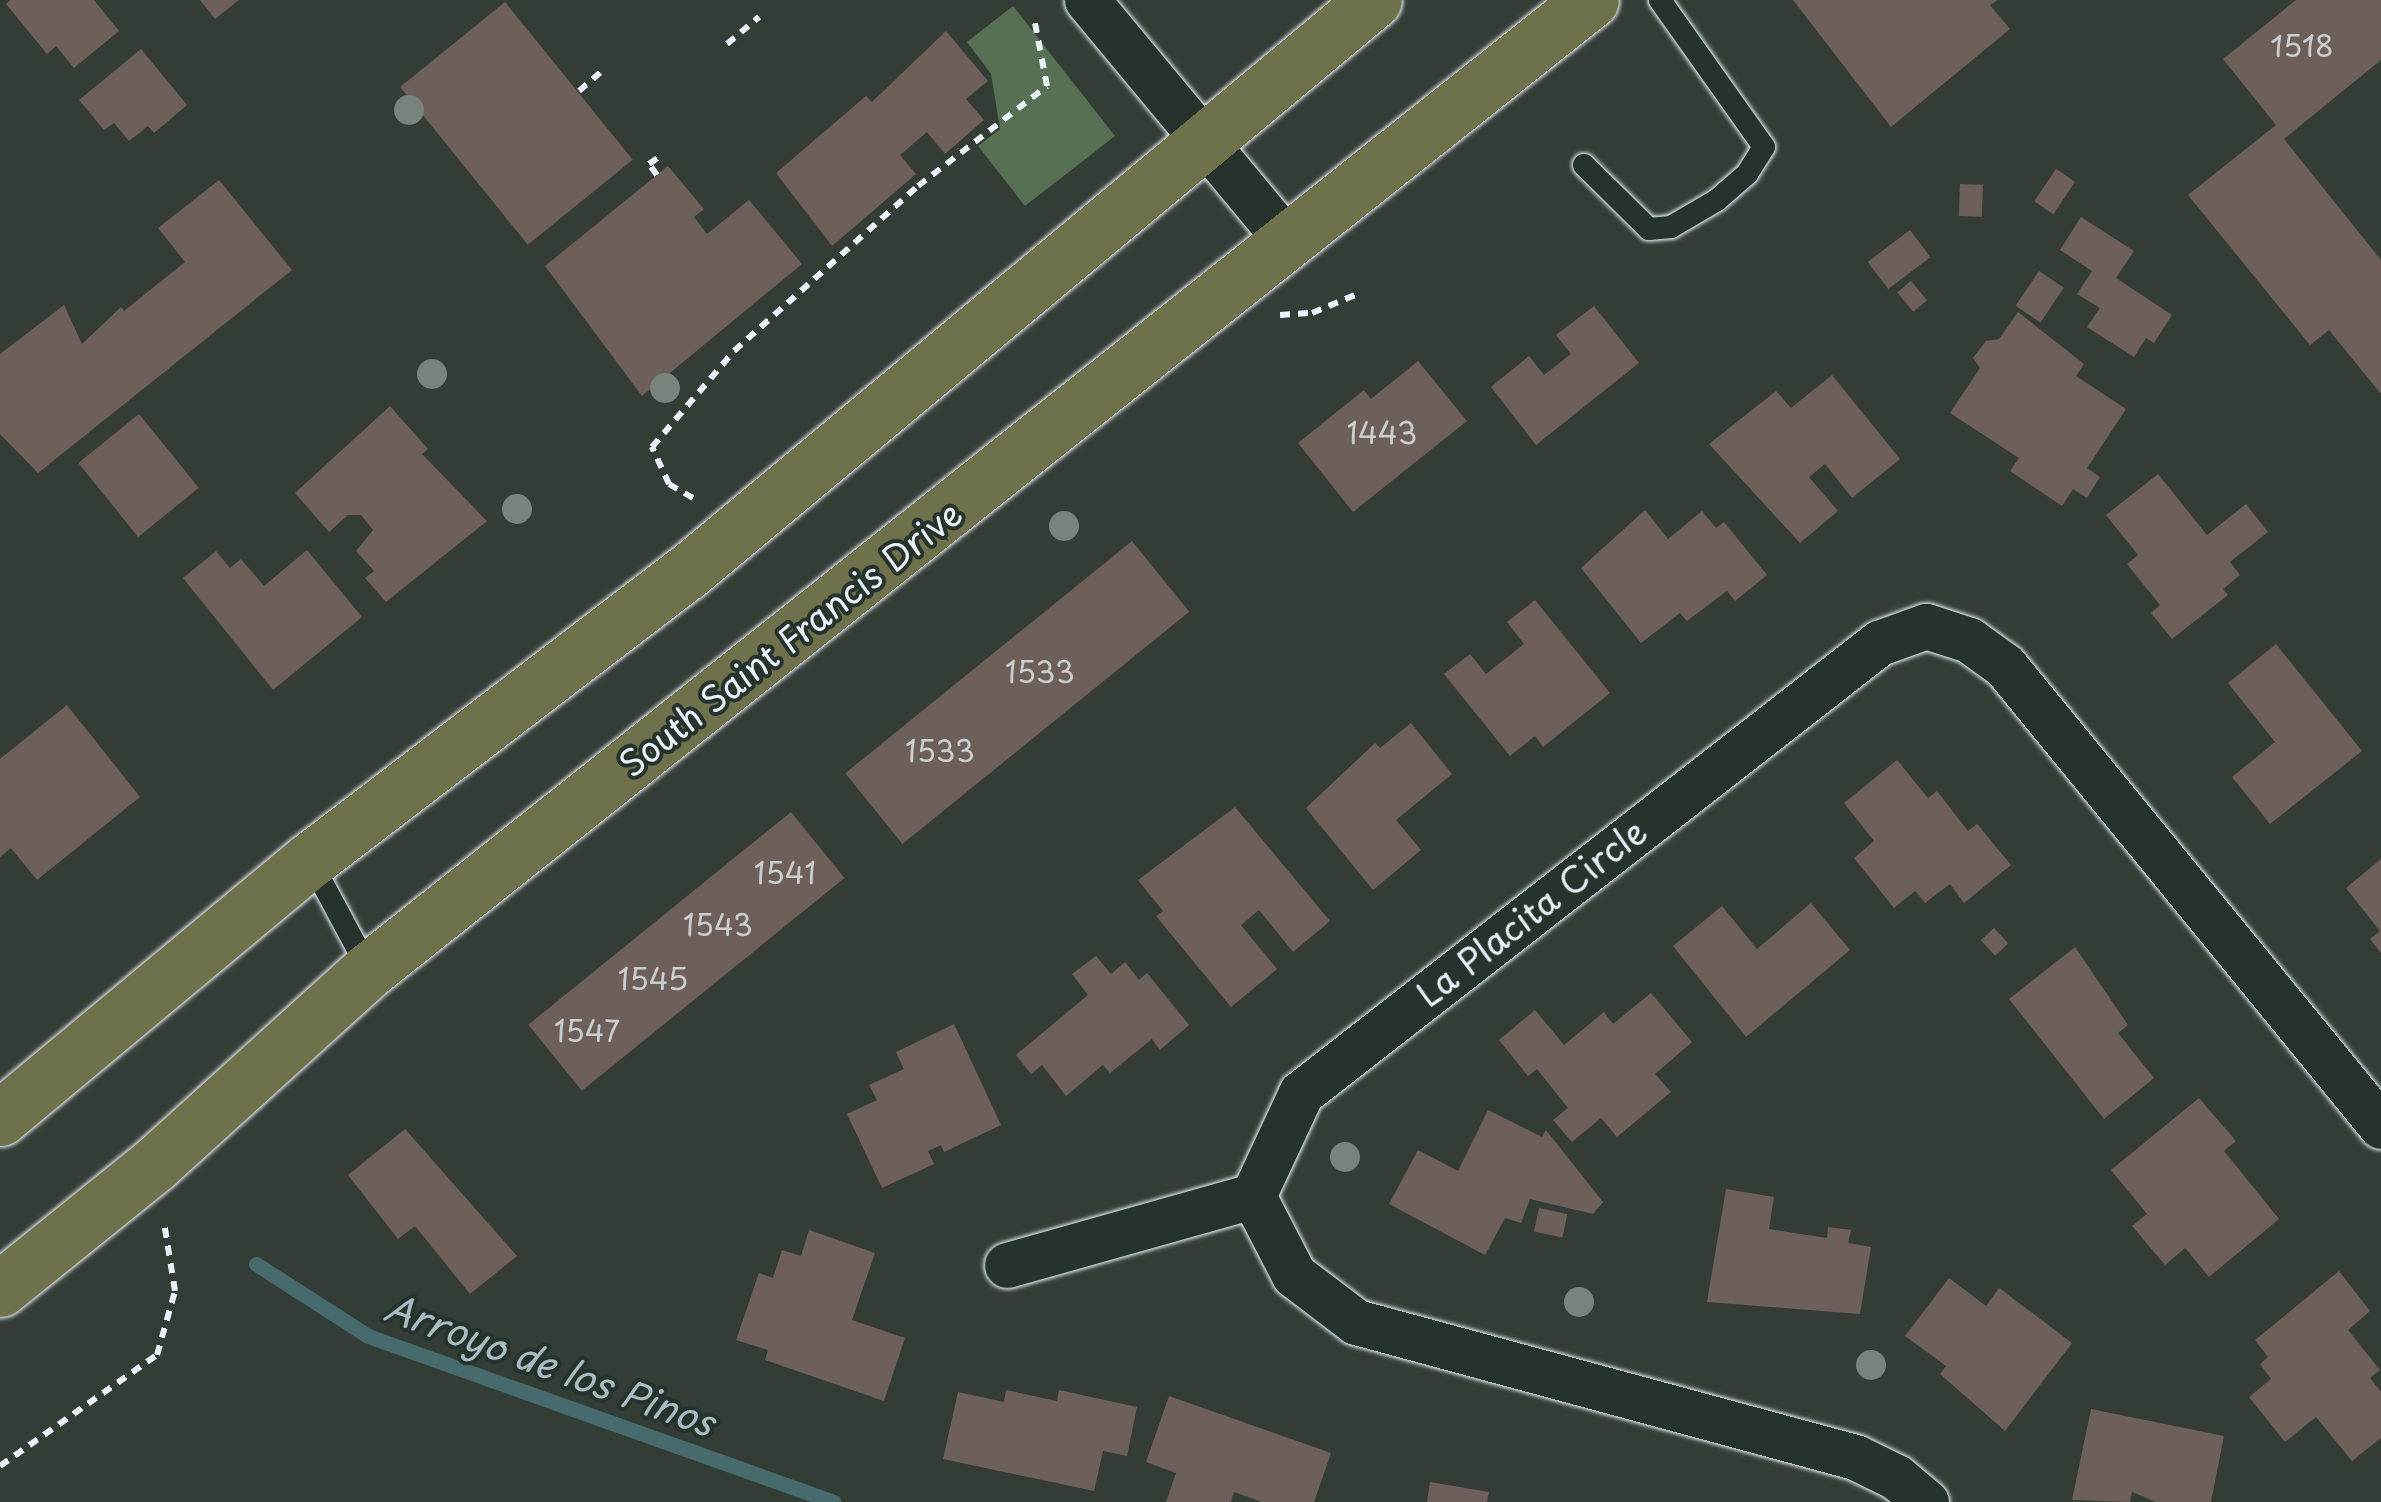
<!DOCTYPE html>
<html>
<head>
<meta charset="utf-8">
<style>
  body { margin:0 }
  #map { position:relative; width:2381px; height:1502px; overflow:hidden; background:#343c36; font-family:"Playpen Sans",sans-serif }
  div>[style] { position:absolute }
  .green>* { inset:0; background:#577054 }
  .stream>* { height:15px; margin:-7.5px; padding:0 7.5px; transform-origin:7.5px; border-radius:7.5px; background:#476a6c }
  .building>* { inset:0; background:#6d605a; transform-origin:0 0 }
  .path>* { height:6px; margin-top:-3px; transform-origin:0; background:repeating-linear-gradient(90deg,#e8f1f8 0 10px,transparent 0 18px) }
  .roads { filter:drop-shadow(0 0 2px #e8f1f8) drop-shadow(0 0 2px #e8f1f8) }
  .lane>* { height:22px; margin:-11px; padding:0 11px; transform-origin:11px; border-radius:11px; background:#26332d }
  .street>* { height:45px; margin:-22.5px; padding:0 22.5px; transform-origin:22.5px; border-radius:22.5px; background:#26332d }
  .highway>* { height:55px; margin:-27.5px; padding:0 27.5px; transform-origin:27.5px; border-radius:27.5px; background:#6e714b }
  .trees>* { width:30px; height:30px; margin:-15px; border-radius:50%; background:#77837c }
  span { translate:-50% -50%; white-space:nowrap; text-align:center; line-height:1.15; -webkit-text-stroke:8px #26332d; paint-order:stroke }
  .number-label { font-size:30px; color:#c9cdd0 }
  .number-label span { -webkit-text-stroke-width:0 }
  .street-label { font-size:35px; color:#e8f1f8 }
  .water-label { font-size:38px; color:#a8bbc0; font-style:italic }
</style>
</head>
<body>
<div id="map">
  <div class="green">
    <div style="clip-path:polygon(1013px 6px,1115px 136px,1025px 206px,978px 146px,1000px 129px,991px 74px,967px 42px)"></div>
  </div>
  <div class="stream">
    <div style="left:256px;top:1264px;width:133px;rotate:32.7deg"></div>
    <div style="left:368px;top:1336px;width:494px;rotate:19.6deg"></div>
  </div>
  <div class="building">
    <div style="clip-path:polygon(10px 0,94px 0,119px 31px,74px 68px,56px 46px,47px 54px,6px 4px)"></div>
    <div style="clip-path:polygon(200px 0,239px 0,215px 19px)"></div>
    <div style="clip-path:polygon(1793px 0,1998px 0,1990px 5px,2010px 29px,1891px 127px)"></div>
    <div style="clip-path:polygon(2296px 0,2381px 0,2381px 60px,2284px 139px,2381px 260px,2381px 394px,2329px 330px,2310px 345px,2188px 195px,2276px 125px,2223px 59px)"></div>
    <div style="left:505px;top:2px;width:203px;height:135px;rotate:51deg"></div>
    <div style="clip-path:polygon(946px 31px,988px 81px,966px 99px,984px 120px,945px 154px,927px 132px,900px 155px,916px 174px,832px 246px,776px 173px,866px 96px,872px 102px)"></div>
    <div style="clip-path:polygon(141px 49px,187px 105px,154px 133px,148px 126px,129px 141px,114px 123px,104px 130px,79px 100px)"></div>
    <div style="clip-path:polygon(668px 166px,704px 209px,694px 217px,707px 234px,749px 200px,802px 264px,642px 396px,545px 266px)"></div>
    <div style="left:2056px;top:169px;width:23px;height:39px;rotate:34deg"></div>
    <div style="clip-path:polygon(219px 180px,292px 270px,38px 473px,0 434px,0 354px,64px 305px,82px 344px,121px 307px,124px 311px,185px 262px,158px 228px)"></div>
    <div style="left:1960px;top:184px;width:23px;height:32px;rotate:2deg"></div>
    <div style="clip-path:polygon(2081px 217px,2134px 251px,2116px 278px,2172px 315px,2154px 343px,2146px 338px,2134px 357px,2087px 327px,2100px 308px,2077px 294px,2092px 271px,2060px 250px)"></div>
    <div style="left:1910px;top:230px;width:34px;height:53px;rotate:53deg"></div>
    <div style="left:2039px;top:271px;width:30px;height:42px;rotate:34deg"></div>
    <div style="left:1911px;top:281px;width:25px;height:18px;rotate:50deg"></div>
    <div style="clip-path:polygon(1594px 306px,1639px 363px,1536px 445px,1491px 387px,1529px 356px,1544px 375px,1571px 354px,1556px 335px)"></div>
    <div style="clip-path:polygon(2018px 312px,2084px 364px,2076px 376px,2126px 409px,2087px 468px,2100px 477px,2087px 498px,2073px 489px,2062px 506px,2010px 471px,2019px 458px,1950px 413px,1980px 368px,1973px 358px,1986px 341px,1999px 339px)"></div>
    <div style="clip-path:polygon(1418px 361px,1467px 421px,1353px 512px,1298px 443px,1364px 390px,1371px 399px)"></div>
    <div style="clip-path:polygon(1832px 375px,1900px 459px,1852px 498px,1825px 464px,1809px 477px,1838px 511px,1800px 543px,1709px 444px,1776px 391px,1791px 408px)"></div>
    <div style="clip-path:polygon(390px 406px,428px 449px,422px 454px,487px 521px,386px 602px,365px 578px,374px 571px,356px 551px,373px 530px,361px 515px,348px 515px,329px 532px,295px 493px)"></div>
    <div style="left:139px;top:414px;width:95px;height:78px;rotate:51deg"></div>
    <div style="clip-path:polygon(2158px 474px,2207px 535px,2246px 504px,2268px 532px,2230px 562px,2240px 575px,2223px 589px,2228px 595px,2172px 639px,2151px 613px,2160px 605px,2127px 564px,2138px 555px,2106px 515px)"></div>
    <div style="clip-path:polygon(1645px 510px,1668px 539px,1702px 511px,1716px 528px,1724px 522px,1767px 575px,1735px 601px,1727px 591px,1687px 621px,1680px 613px,1641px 643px,1581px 568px)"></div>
    <div style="left:1132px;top:541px;width:91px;height:369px;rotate:51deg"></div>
    <div style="clip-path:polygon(307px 550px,362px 617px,273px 690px,183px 578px,216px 551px,230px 568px,241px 559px,264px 586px)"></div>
    <div style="clip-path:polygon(1535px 600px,1610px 693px,1543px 747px,1535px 736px,1510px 756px,1444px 674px,1470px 654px,1486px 674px,1524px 644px,1507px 622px)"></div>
    <div style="clip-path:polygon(2276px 644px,2362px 751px,2270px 824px,2232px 777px,2275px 742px,2228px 683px)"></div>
    <div style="clip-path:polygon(67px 705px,140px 797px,37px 880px,11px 848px,0 857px,0 759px)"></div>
    <div style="clip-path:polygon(1411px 723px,1452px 774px,1396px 820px,1421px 850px,1373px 890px,1306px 808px,1375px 743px,1380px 748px)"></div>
    <div style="clip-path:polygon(1897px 760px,1928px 798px,1937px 791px,1968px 831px,1977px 824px,2011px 865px,1964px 903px,1950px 884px,1925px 903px,1915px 891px,1894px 908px,1854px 858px,1874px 841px,1844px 803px)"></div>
    <div style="clip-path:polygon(1235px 807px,1330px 921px,1293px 952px,1259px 910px,1241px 925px,1277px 969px,1231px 1007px,1156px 916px,1163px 911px,1138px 880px)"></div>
    <div style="left:791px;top:812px;width:85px;height:338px;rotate:51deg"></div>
    <div style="clip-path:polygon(2381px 859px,2381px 953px,2370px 939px,2380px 931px,2346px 888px)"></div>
    <div style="clip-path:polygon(1811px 903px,1850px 950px,1746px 1037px,1673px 946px,1722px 906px,1757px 949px)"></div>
    <div style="left:1994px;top:928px;width:21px;height:18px;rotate:47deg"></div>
    <div style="clip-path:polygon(2075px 947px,2128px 1025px,2118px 1033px,2154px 1078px,2104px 1119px,2009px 999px)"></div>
    <div style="clip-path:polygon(1096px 956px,1111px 974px,1125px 962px,1139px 980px,1147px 973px,1189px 1025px,1160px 1050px,1152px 1039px,1110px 1073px,1103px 1065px,1066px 1096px,1042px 1065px,1031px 1074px,1016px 1055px,1088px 995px,1072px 974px)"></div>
    <div style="clip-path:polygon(1651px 993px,1692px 1042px,1655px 1074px,1671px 1092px,1617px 1137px,1601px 1118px,1572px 1142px,1553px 1120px,1568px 1108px,1537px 1069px,1528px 1076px,1499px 1040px,1535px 1010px,1564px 1045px,1604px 1012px,1613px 1024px)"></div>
    <div style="clip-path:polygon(954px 1024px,1001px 1125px,944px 1152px,941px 1145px,928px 1151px,934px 1164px,882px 1188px,847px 1114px,877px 1100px,869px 1085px,904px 1069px,896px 1052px)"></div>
    <div style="clip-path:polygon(2199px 1098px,2236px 1141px,2224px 1151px,2279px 1219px,2209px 1277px,2185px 1248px,2165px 1265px,2132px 1226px,2147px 1214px,2111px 1170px)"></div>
    <div style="clip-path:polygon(1488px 1110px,1542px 1137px,1546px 1130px,1603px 1202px,1593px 1214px,1530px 1199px,1521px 1223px,1505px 1218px,1485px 1255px,1389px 1204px,1418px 1150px,1458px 1171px)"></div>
    <div style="clip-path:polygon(405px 1129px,517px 1256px,470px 1294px,415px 1226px,398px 1239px,348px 1175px)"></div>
    <div style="clip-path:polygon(1726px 1189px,1774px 1197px,1769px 1229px,1827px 1238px,1828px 1227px,1851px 1230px,1848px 1243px,1871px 1247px,1860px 1314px,1707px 1302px)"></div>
    <div style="left:1539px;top:1208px;width:29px;height:24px;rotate:12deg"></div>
    <div style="clip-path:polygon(809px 1230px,875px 1253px,852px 1320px,905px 1338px,884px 1401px,765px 1360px,768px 1350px,736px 1340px,759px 1273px,773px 1278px,782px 1250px,801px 1256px)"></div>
    <div style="clip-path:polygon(2339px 1271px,2370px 1311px,2348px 1330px,2380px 1370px,2370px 1378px,2381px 1392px,2381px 1438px,2352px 1461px,2316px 1417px,2285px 1442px,2249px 1397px,2271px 1379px,2260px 1364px,2268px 1357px,2255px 1340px)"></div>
    <div style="clip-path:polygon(1949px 1278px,1986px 1306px,1999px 1288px,2072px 1343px,2005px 1431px,1940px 1374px,1946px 1366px,1905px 1336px)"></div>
    <div style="clip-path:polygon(1006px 1390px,1057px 1401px,1059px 1390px,1137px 1407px,1127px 1456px,1103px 1451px,1094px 1491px,943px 1459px,958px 1392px,1004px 1402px)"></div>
    <div style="clip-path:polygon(1169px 1396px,1331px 1453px,1314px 1502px,1262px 1502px,1234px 1492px,1231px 1502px,1166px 1502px,1176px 1473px,1146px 1462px)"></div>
    <div style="clip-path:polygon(2091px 1409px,2224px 1436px,2211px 1502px,2156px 1502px,2132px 1492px,2130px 1502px,2072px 1500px)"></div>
    <div style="clip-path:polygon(1430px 1482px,1489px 1492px,1487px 1502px,1427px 1502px)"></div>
  </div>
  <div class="path">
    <div style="left:727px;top:44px;width:42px;rotate:-40.2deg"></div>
    <div style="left:579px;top:91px;width:35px;rotate:-41deg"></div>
    <div style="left:657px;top:175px;width:14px;rotate:-126deg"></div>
    <div style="left:649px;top:164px;width:12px;rotate:-35deg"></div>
    <div style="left:1280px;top:315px;width:32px;rotate:-4deg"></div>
    <div style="left:1312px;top:313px;width:47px;rotate:-22.7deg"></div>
    <div style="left:693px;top:498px;width:28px;rotate:-150deg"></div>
    <div style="left:669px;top:484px;width:41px;rotate:-114.7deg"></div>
    <div style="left:652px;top:447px;width:126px;rotate:-49.5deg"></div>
    <div style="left:734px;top:351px;width:247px;rotate:-41.9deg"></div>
    <div style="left:918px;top:186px;width:163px;rotate:-37.8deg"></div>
    <div style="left:1047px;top:86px;width:64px;rotate:-100.8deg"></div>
    <div style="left:0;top:1466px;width:192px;rotate:-35.3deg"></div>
    <div style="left:157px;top:1355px;width:66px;rotate:-74.3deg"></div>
    <div style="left:175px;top:1291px;width:70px;rotate:-99.1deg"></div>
  </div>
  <div class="roads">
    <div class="lane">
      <div style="left:1584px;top:165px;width:91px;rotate:44.6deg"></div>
      <div style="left:1649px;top:229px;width:22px;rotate:-5deg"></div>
      <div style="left:1671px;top:227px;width:53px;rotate:-30.4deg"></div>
      <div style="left:1717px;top:200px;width:40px;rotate:-41deg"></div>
      <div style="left:1747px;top:174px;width:32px;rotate:-58deg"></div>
      <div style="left:1764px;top:147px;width:180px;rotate:-125.3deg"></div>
      <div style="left:310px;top:860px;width:125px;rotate:61.8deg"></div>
    </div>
    <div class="street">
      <div style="left:1087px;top:0;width:316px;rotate:50.3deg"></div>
      <div style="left:1007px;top:1265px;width:255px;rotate:-15.7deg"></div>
      <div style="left:1926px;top:1502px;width:39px;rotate:-140deg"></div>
      <div style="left:1896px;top:1477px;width:46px;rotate:-154deg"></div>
      <div style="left:1855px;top:1457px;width:517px;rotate:-164.86deg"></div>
      <div style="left:1356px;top:1322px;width:78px;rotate:-142.8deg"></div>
      <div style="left:1294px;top:1275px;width:89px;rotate:-117.4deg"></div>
      <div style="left:1253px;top:1196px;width:114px;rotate:-65deg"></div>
      <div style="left:1301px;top:1093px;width:733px;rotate:-37.9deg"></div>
      <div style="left:1879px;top:643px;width:50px;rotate:-19.9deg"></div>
      <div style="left:1926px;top:626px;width:45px;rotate:18deg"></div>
      <div style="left:1969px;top:640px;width:44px;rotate:35.8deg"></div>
      <div style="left:2005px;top:666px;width:594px;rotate:50.74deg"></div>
    </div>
    <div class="highway">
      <div style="left:0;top:1118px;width:403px;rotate:-39.8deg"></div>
      <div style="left:310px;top:860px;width:473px;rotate:-37.4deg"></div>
      <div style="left:686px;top:573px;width:895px;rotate:-39.79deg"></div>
      <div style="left:0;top:1289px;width:199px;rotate:-38.9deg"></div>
      <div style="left:155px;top:1164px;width:289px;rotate:-42.2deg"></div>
      <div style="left:369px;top:970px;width:1560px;rotate:-38.44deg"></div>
    </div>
  </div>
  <div class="trees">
    <div style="left:409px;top:110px"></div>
    <div style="left:432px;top:374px"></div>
    <div style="left:665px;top:388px"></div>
    <div style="left:517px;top:509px"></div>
    <div style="left:1064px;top:526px"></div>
    <div style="left:1345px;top:1157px"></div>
    <div style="left:1579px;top:1302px"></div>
    <div style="left:1871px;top:1365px"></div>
  </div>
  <div class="number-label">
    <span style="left:2302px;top:45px">1518</span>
    <span style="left:1382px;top:432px">1443</span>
    <span style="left:1040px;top:671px">1533</span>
    <span style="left:940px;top:750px">1533</span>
    <span style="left:785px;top:872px">1541</span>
    <span style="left:718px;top:924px">1543</span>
    <span style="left:653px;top:978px">1545</span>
    <span style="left:587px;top:1030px">1547</span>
  </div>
  <div class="street-label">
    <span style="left:790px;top:638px;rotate:-38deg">South Saint Francis Drive</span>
    <span style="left:1531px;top:912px;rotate:-38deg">La Placita Circle</span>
  </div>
  <div class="water-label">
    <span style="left:550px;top:1364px;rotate:20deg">Arroyo de los Pinos</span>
  </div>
</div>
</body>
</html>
